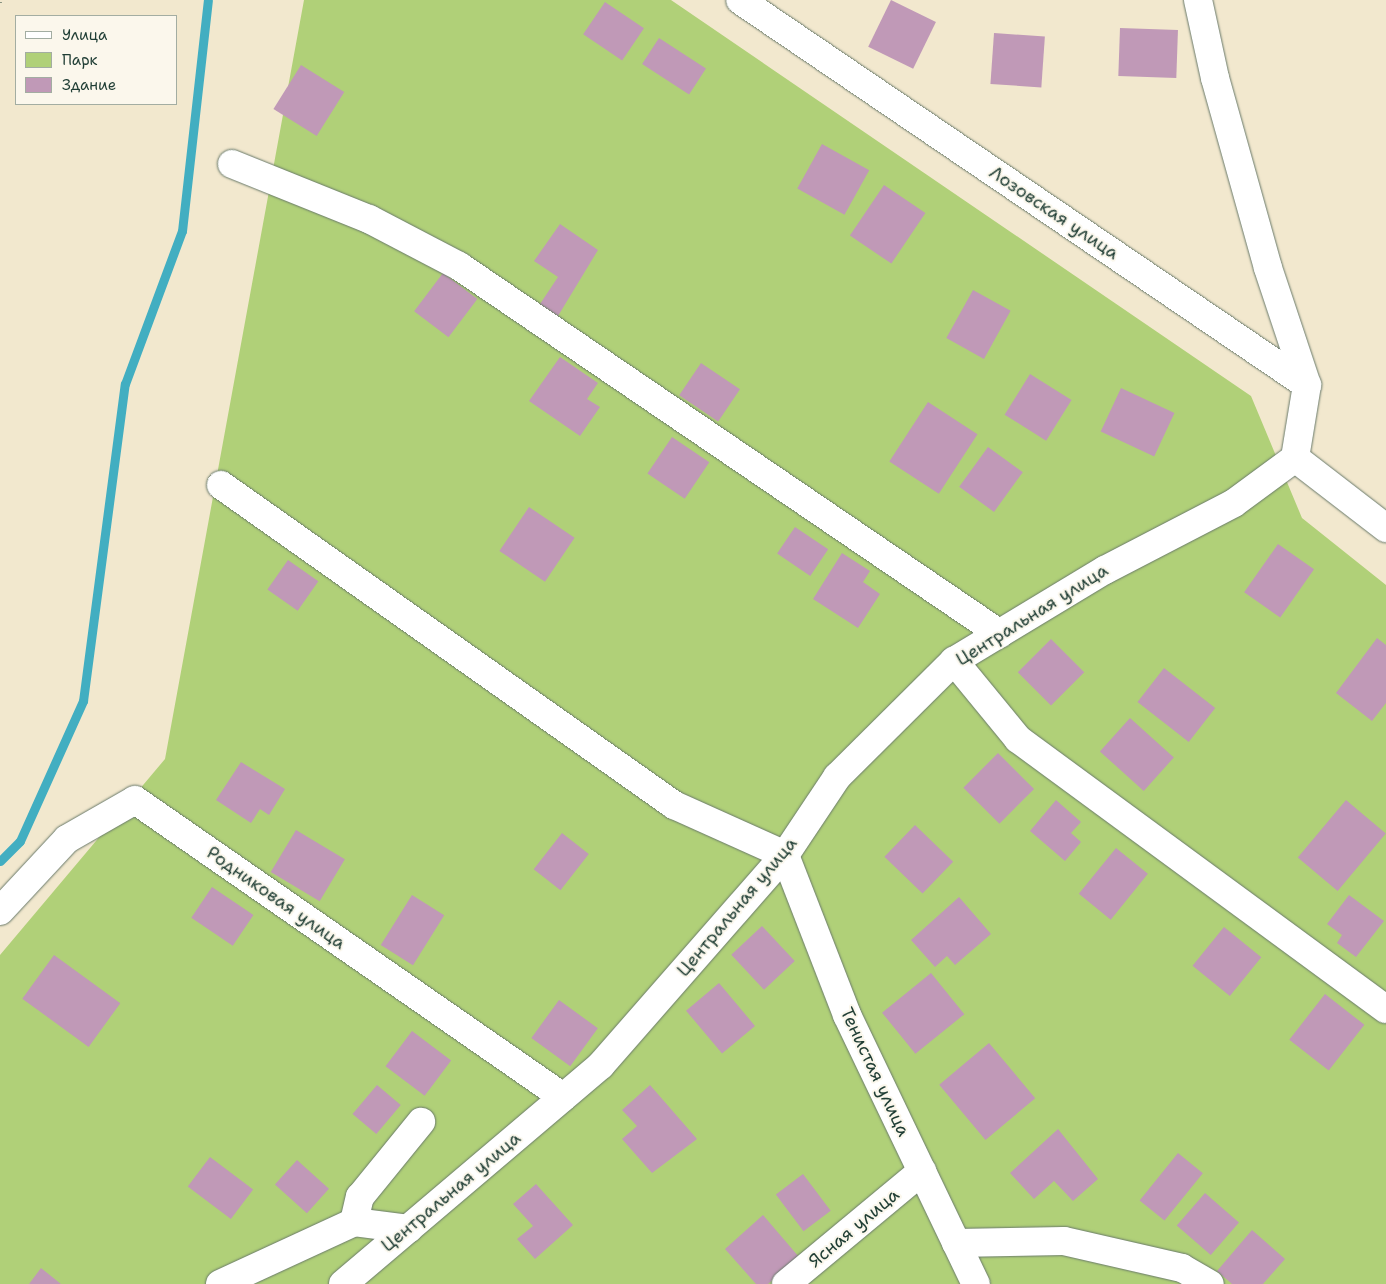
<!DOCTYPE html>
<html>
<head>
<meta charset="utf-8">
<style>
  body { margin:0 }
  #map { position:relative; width:1386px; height:1284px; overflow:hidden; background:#f2e8ce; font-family:"Shantell Sans",sans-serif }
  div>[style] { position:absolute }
  .green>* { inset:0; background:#b0d078 }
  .stream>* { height:9px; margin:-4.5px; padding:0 4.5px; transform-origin:4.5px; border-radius:4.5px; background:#42aec1 }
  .building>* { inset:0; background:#c099b7; transform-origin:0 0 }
  .path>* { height:3px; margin-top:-1.5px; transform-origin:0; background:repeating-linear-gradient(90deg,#69796a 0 1px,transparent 0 5px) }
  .roads { filter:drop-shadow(0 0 1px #69796a) drop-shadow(0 0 1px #69796a) }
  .minor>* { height:28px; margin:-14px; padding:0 14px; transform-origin:14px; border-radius:14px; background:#fff }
  .major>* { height:28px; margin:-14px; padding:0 14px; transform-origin:14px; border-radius:14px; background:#fff }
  span { translate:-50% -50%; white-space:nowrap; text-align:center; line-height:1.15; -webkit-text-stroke:4px #fbf7ec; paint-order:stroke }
  .street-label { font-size:18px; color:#1f3d34 }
  .legend { position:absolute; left:15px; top:15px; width:162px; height:90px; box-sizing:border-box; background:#fbf7ec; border:1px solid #a3ada2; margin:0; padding:6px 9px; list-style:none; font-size:15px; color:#1f3d34 }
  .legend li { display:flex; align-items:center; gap:10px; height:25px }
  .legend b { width:25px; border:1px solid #a3ada2 }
</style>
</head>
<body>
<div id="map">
  <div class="green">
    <div style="clip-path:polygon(304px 0,671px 0,1251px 396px,1302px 518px,1386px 585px,1386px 1284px,0 1284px,0 955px,165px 759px)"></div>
  </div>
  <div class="stream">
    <div style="left:0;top:861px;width:28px;rotate:-45deg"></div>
    <div style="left:20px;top:841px;width:154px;rotate:-65.8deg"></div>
    <div style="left:83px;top:701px;width:320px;rotate:-82.5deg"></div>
    <div style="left:125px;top:384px;width:163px;rotate:-69.6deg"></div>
    <div style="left:182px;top:231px;width:232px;rotate:-83.6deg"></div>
  </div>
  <div class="building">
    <div style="left:891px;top:0;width:50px;height:52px;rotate:26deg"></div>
    <div style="left:605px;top:2px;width:47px;height:39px;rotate:34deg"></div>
    <div style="left:1120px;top:28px;width:58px;height:48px;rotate:2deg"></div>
    <div style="left:994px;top:33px;width:51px;height:51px;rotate:4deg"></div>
    <div style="left:659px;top:38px;width:56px;height:31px;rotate:33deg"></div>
    <div style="left:301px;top:65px;width:51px;height:52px;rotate:32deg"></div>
    <div style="left:822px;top:144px;width:54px;height:51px;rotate:29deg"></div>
    <div style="left:884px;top:185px;width:50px;height:61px;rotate:34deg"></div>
    <div style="clip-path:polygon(560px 224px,598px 250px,558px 316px,540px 304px,558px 277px,534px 261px)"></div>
    <div style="left:443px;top:273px;width:43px;height:48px;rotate:37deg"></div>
    <div style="left:973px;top:290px;width:43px;height:55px;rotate:29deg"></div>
    <div style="clip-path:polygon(560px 357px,598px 383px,587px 399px,600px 407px,580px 436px,529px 401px)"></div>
    <div style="left:701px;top:363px;width:47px;height:39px;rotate:34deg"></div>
    <div style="left:1030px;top:374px;width:49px;height:48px;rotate:32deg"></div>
    <div style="left:1121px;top:388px;width:59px;height:48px;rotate:25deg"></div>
    <div style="left:928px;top:402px;width:59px;height:71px;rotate:33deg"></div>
    <div style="left:672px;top:437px;width:45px;height:44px;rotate:34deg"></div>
    <div style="left:988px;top:447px;width:43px;height:49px;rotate:36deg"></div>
    <div style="left:529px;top:507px;width:55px;height:53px;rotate:34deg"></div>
    <div style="left:795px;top:527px;width:40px;height:32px;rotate:34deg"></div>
    <div style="left:1278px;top:544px;width:44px;height:59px;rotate:35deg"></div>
    <div style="clip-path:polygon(842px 553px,870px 571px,863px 582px,880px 594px,858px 628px,813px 599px)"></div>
    <div style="left:288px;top:560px;width:37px;height:36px;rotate:35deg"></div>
    <div style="clip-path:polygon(1377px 638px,1386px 645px,1386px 703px,1372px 721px,1336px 693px)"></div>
    <div style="left:1051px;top:639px;width:47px;height:47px;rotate:45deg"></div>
    <div style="left:1164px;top:668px;width:65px;height:43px;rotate:38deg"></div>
    <div style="left:1130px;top:718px;width:59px;height:45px;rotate:42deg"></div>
    <div style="left:998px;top:753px;width:51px;height:49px;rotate:45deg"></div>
    <div style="clip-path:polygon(241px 762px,285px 789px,269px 815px,260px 809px,251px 823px,216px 800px)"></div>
    <div style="clip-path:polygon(1056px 800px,1081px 822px,1071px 833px,1081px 842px,1065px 861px,1030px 831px)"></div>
    <div style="left:1346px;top:800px;width:52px;height:75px;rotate:40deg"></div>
    <div style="left:915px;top:825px;width:53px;height:44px;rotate:44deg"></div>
    <div style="left:296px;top:830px;width:57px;height:49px;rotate:31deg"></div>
    <div style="left:562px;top:833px;width:34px;height:46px;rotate:38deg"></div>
    <div style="left:1116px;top:848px;width:41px;height:59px;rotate:39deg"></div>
    <div style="left:212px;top:887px;width:50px;height:37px;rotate:34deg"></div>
    <div style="left:412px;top:895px;width:38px;height:59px;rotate:32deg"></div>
    <div style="clip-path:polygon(1349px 895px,1384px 921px,1356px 957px,1337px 943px,1342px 935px,1327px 924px)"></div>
    <div style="clip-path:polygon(959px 897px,991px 934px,955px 965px,947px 956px,935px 967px,911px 940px)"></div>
    <div style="left:762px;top:926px;width:48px;height:42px;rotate:47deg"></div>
    <div style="left:1224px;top:927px;width:48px;height:50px;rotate:39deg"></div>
    <div style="left:54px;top:955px;width:82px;height:54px;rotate:36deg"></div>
    <div style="left:931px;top:973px;width:53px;height:63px;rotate:51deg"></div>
    <div style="left:719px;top:983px;width:56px;height:43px;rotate:50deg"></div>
    <div style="left:1325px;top:994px;width:50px;height:58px;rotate:38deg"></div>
    <div style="left:559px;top:1000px;width:48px;height:47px;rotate:36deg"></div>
    <div style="left:412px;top:1031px;width:49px;height:44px;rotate:37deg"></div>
    <div style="left:989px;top:1043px;width:72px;height:65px;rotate:50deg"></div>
    <div style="left:377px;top:1085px;width:31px;height:38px;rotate:40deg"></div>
    <div style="clip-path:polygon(650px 1085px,697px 1139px,652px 1173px,622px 1139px,637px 1126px,622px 1110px)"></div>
    <div style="clip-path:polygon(1058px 1129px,1098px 1179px,1073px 1201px,1054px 1181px,1034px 1199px,1010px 1173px)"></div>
    <div style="left:1178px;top:1153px;width:32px;height:61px;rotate:39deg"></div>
    <div style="left:210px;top:1157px;width:54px;height:37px;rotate:37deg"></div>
    <div style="left:297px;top:1160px;width:43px;height:33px;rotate:42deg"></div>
    <div style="left:803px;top:1174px;width:46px;height:34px;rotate:53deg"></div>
    <div style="clip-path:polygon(536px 1184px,573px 1225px,535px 1259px,517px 1239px,533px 1226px,513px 1204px)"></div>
    <div style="left:1205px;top:1193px;width:45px;height:43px;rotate:41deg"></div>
    <div style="clip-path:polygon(763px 1215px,799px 1257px,768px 1284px,756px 1284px,725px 1249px)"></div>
    <div style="clip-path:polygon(1252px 1230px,1285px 1259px,1263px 1284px,1232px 1284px,1217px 1271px)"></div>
    <div style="clip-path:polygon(41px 1268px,61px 1284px,29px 1284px)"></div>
  </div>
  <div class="path">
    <div style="left:0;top:2px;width:2px;rotate:-63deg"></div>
  </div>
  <div class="roads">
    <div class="minor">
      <div style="left:1198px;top:0;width:80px;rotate:77.7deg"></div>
      <div style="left:1215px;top:78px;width:197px;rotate:74.4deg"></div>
      <div style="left:1268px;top:268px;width:123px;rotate:71.6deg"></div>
      <div style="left:232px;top:164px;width:148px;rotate:21.9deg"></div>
      <div style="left:369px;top:219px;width:102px;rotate:27.6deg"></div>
      <div style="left:459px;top:266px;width:654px;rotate:34.22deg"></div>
      <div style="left:1295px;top:458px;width:115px;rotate:37.6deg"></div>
      <div style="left:221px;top:485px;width:555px;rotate:35.24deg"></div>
      <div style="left:674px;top:805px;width:122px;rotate:24.2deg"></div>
      <div style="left:785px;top:855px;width:172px;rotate:68.8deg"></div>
      <div style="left:847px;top:1015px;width:298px;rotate:64.4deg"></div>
      <div style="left:954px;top:661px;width:101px;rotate:50.6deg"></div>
      <div style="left:1018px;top:739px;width:456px;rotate:36.3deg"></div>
      <div style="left:0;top:911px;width:98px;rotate:-47.1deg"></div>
      <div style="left:67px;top:839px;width:78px;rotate:-29.8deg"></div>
      <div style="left:135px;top:800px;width:521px;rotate:34.76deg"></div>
      <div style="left:354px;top:1222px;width:26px;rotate:-77deg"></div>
      <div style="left:360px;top:1197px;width:97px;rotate:-50.9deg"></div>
      <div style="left:956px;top:1243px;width:108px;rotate:-1.1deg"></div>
      <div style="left:1064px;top:1241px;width:121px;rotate:12.9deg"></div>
      <div style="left:1182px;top:1268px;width:32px;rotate:30deg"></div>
      <div style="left:220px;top:1284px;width:148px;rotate:-24.8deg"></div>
      <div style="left:354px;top:1222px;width:55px;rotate:7.3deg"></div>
      <div style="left:786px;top:1284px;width:177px;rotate:-39.7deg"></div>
    </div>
    <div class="major">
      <div style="left:343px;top:1284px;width:338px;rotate:-40.3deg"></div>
      <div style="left:601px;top:1065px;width:279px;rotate:-48.8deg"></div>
      <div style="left:785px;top:855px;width:94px;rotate:-56.3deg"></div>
      <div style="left:837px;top:777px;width:165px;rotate:-44.8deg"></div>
      <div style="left:954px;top:661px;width:176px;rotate:-31.1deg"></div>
      <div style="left:1105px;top:570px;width:145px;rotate:-27.4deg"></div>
      <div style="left:1234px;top:503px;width:76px;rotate:-36.4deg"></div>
      <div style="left:1295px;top:458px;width:74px;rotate:-80.7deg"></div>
      <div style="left:1307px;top:385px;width:685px;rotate:-145.82deg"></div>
    </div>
  </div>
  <div class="street-label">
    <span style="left:1054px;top:213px;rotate:34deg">Лозовская улица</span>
    <span style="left:1032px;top:615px;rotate:-32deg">Центральная улица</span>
    <span style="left:276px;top:898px;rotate:35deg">Родниковая улица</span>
    <span style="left:737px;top:907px;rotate:-50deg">Центральная улица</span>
    <span style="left:875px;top:1072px;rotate:65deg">Тенистая улица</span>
    <span style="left:451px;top:1192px;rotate:-40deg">Центральная улица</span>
    <span style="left:854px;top:1228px;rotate:-40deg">Ясная улица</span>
  </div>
  <ul class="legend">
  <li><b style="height:6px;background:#fff"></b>Улица</li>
  <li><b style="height:14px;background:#b0d078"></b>Парк</li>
  <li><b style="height:14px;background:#c099b7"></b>Здание</li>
  </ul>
</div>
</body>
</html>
